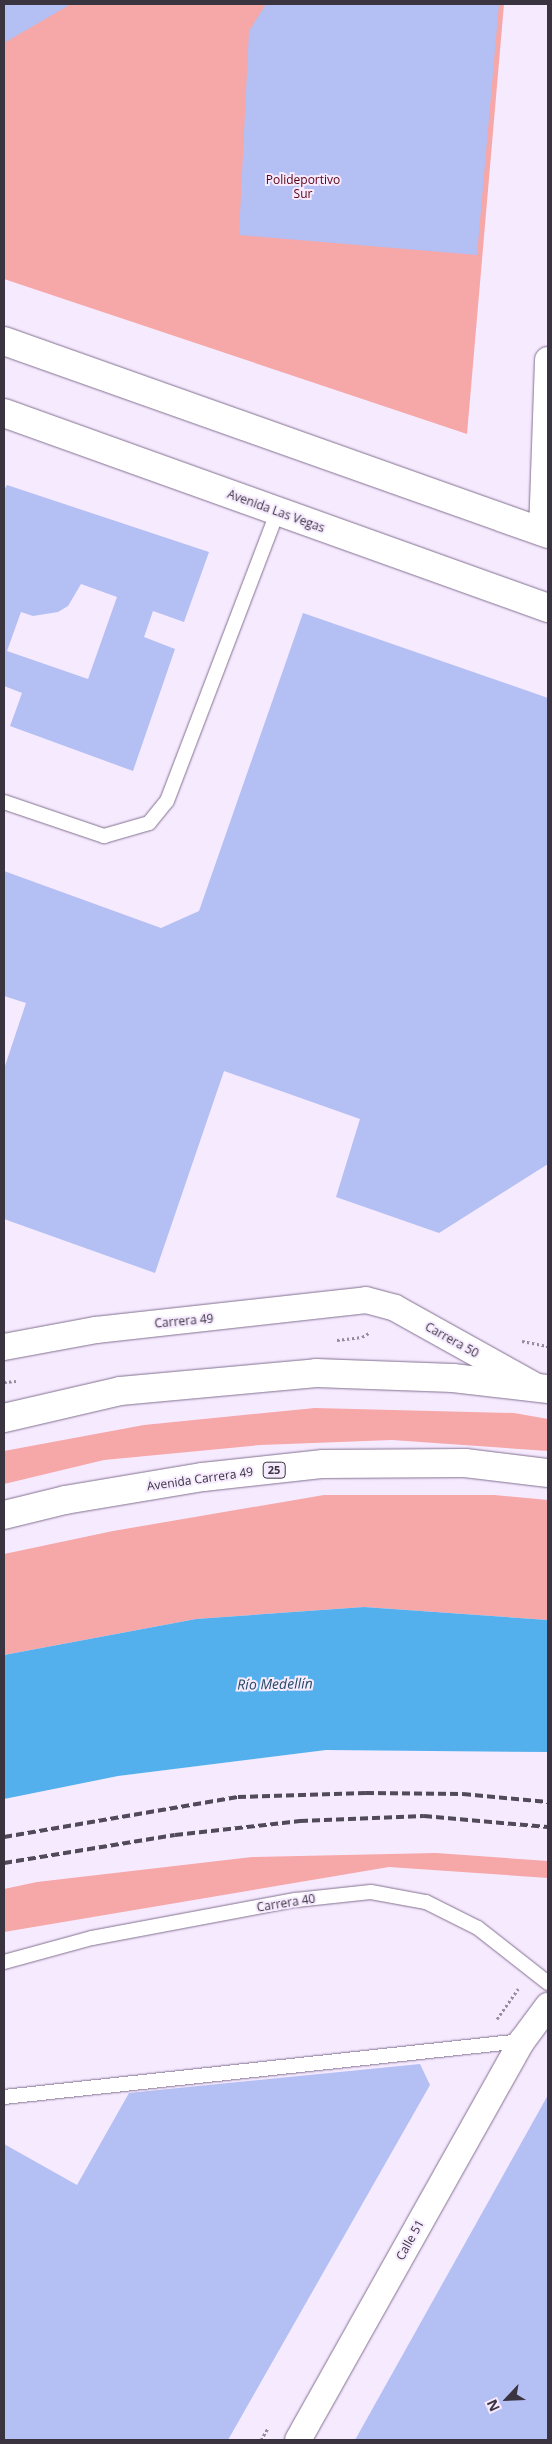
<!DOCTYPE html>
<html>
<head>
<meta charset="utf-8">
<style>
  body { margin:0 }
  #map { position:relative; width:552px; height:2444px; overflow:hidden; background:#f6eaff; font-family:"Open Sans",sans-serif }
  div>[style] { position:absolute }
  .green>* { inset:0; background:#f6a7a7 }
  .water>* { inset:0; background:#54b0ed }
  .building>* { inset:0; background:#b4bff3 }
  .path>* { height:3px; margin-top:-1.5px; transform-origin:0; background:repeating-linear-gradient(90deg,#958c9c 0 2.5px,transparent 0 5px) }
  .roads { filter:drop-shadow(0 0 1px #82718f) drop-shadow(0 0 1px #82718f) }
  .lane>* { height:14px; margin:-7px; padding:0 7px; transform-origin:7px; border-radius:7px; background:#fff }
  .street>* { height:26px; margin:-13px; padding:0 13px; transform-origin:13px; border-radius:13px; background:#fff }
  .primary>* { height:28px; margin:-14px; padding:0 14px; transform-origin:14px; border-radius:14px; background:#fff }
  .highway>* { height:28px; margin:-14px; padding:0 14px; transform-origin:14px; border-radius:14px; background:#fff }
  .rail>* { height:4px; margin-top:-2px; transform-origin:0; background:repeating-linear-gradient(90deg,#514a58 0 8px,transparent 0 12px) }
  span { translate:-50% -50%; white-space:nowrap; text-align:center; line-height:1.15; -webkit-text-stroke:4px #f6eaff; paint-order:stroke }
  .shield-label span { padding:1px 4px; background:#f6eaff; border:1px solid; border-radius:4px; -webkit-text-stroke-width:0 }
  .shield-label { font-size:11px; color:#3a3340; font-weight:700 }
  .park-label { font-size:12px; color:#5c0011 }
  .street-label { font-size:12px; color:#3a3340 }
  .water-label { font-size:14px; color:#234963; font-style:italic }
  .frame { position:absolute; inset:0; border:5px solid #3a3340; pointer-events:none }
  .north { position:absolute; left:482px; top:2374px; width:50px; height:50px; -webkit-text-stroke:4px #f6eaff; paint-order:stroke; rotate:245deg; font-size:14px; font-weight:700; line-height:20px; text-align:center; color:#3a3340 }
  .north::after { content:''; display:block; margin:auto; width:18px; height:22px; background:#3a3340; clip-path:polygon(50% 0,100% 100%,50% 72%,0 100%) }
</style>
</head>
<body>
<div id="map">
  <div class="green">
    <div style="clip-path:polygon(4px 4px,504px 4px,467px 434px,4px 279px)"></div>
    <div style="clip-path:polygon(315px 1408px,514px 1413px,548px 1419px,548px 1451px,392px 1440px,260px 1445px,104px 1460px,4px 1484px,4px 1451px,144px 1425px)"></div>
    <div style="clip-path:polygon(324px 1495px,494px 1495px,548px 1500px,548px 1620px,364px 1607px,196px 1619px,4px 1655px,4px 1554px,113px 1531px)"></div>
    <div style="clip-path:polygon(436px 1853px,548px 1861px,548px 1878px,389px 1867px,4px 1932px,4px 1889px,37px 1882px,252px 1857px)"></div>
  </div>
  <div class="water">
    <div style="clip-path:polygon(364px 1607px,548px 1620px,548px 1752px,326px 1750px,118px 1776px,4px 1799px,4px 1655px,196px 1619px)"></div>
  </div>
  <div class="building">
    <div style="clip-path:polygon(4px 4px,71px 4px,4px 43px)"></div>
    <div style="clip-path:polygon(266px 4px,499px 4px,477px 255px,239px 235px,249px 31px)"></div>
    <div style="clip-path:polygon(evenodd,7px 485px,209px 552px,184px 622px,153px 611px,144px 637px,175px 649px,133px 771px,10px 726px,22px 693px,4px 686px,4px 490px,7px 485px,81px 584px,117px 597px,88px 679px,7px 651px,21px 612px,33px 616px,58px 612px,68px 606px,81px 584px)"></div>
    <div style="clip-path:polygon(303px 613px,548px 698px,548px 1164px,439px 1233px,336px 1197px,360px 1119px,224px 1071px,155px 1273px,4px 1219px,4px 1069px,26px 1003px,4px 996px,4px 871px,161px 928px,199px 911px)"></div>
    <div style="clip-path:polygon(420px 2064px,430px 2085px,228px 2440px,4px 2440px,4px 2144px,77px 2185px,129px 2093px)"></div>
    <div style="clip-path:polygon(548px 2095px,548px 2440px,355px 2440px)"></div>
  </div>
  <div class="path">
    <div style="left:337px;top:1340px;width:25px;rotate:-7deg"></div>
    <div style="left:362px;top:1337px;width:8px;rotate:-30deg"></div>
    <div style="left:522px;top:1341px;width:26px;rotate:11deg"></div>
    <div style="left:4px;top:1382px;width:12px;rotate:-5deg"></div>
    <div style="left:497px;top:2019px;width:37px;rotate:-55deg"></div>
    <div style="left:261px;top:2440px;width:14px;rotate:-60deg"></div>
  </div>
  <div class="roads">
    <div class="lane">
      <div style="left:4px;top:802px;width:106px;rotate:18.8deg"></div>
      <div style="left:104px;top:836px;width:47px;rotate:-16.1deg"></div>
      <div style="left:149px;top:823px;width:28px;rotate:-51deg"></div>
      <div style="left:167px;top:801px;width:311px;rotate:-69.1deg"></div>
      <div style="left:4px;top:1962px;width:91px;rotate:-15.3deg"></div>
      <div style="left:92px;top:1938px;width:208px;rotate:-10.6deg"></div>
      <div style="left:296px;top:1900px;width:75px;rotate:-6.1deg"></div>
      <div style="left:371px;top:1892px;width:56px;rotate:10.3deg"></div>
      <div style="left:426px;top:1902px;width:58px;rotate:26.6deg"></div>
      <div style="left:478px;top:1928px;width:89px;rotate:38.2deg"></div>
      <div style="left:4px;top:2097px;width:521px;rotate:-6.17deg"></div>
    </div>
    <div class="street">
      <div style="left:542px;top:532px;width:172px;rotate:-88deg"></div>
      <div style="left:4px;top:1347px;width:94px;rotate:-10.5deg"></div>
      <div style="left:96px;top:1330px;width:272px;rotate:-6.3deg"></div>
      <div style="left:366px;top:1300px;width:30px;rotate:15deg"></div>
      <div style="left:395px;top:1308px;width:162px;rotate:29.1deg"></div>
      <div style="left:298px;top:2440px;width:458px;rotate:-60.7deg"></div>
      <div style="left:522px;top:2041px;width:44px;rotate:-53.4deg"></div>
    </div>
    <div class="primary">
      <div style="left:4px;top:341px;width:577px;rotate:19.53deg"></div>
      <div style="left:4px;top:413px;width:578px;rotate:19.72deg"></div>
    </div>
    <div class="highway">
      <div style="left:4px;top:1418px;width:119px;rotate:-13.1deg"></div>
      <div style="left:120px;top:1391px;width:197px;rotate:-5.2deg"></div>
      <div style="left:316px;top:1373px;width:137px;rotate:2.1deg"></div>
      <div style="left:453px;top:1378px;width:96px;rotate:6.6deg"></div>
      <div style="left:4px;top:1515px;width:63px;rotate:-13.8deg"></div>
      <div style="left:65px;top:1500px;width:140px;rotate:-9.5deg"></div>
      <div style="left:203px;top:1477px;width:121px;rotate:-6.2deg"></div>
      <div style="left:323px;top:1464px;width:142px;rotate:-0.4deg"></div>
      <div style="left:465px;top:1463px;width:84px;rotate:6.9deg"></div>
    </div>
  </div>
  <div class="rail">
    <div style="left:4px;top:1837px;width:237px;rotate:-9.7deg"></div>
    <div style="left:238px;top:1797px;width:128px;rotate:-1.8deg"></div>
    <div style="left:366px;top:1793px;width:97px;rotate:0.6deg"></div>
    <div style="left:463px;top:1794px;width:85px;rotate:5.4deg"></div>
    <div style="left:4px;top:1863px;width:173px;rotate:-9.3deg"></div>
    <div style="left:175px;top:1835px;width:126px;rotate:-6.4deg"></div>
    <div style="left:300px;top:1821px;width:124px;rotate:-2.3deg"></div>
    <div style="left:424px;top:1816px;width:124px;rotate:5.1deg"></div>
  </div>
  <div class="shield-label">
    <span style="left:274px;top:1470px">25</span>
  </div>
  <div class="park-label">
    <span style="left:303px;top:187px">Polideportivo<br>Sur</span>
  </div>
  <div class="street-label">
    <span style="left:276px;top:511px;rotate:20deg">Avenida Las Vegas</span>
    <span style="left:184px;top:1321px;rotate:-5deg">Carrera 49</span>
    <span style="left:452px;top:1340px;rotate:29deg">Carrera 50</span>
    <span style="left:200px;top:1479px;rotate:-8deg">Avenida Carrera 49</span>
    <span style="left:286px;top:1903px;rotate:-9deg">Carrera 40</span>
    <span style="left:410px;top:2240px;rotate:-61deg">Calle 51</span>
  </div>
  <div class="water-label">
    <span style="left:275px;top:1684px;rotate:-1deg">Río Medellín</span>
  </div>
  <div class="frame"></div>
  <div class="north">N</div>
</div>
</body>
</html>
